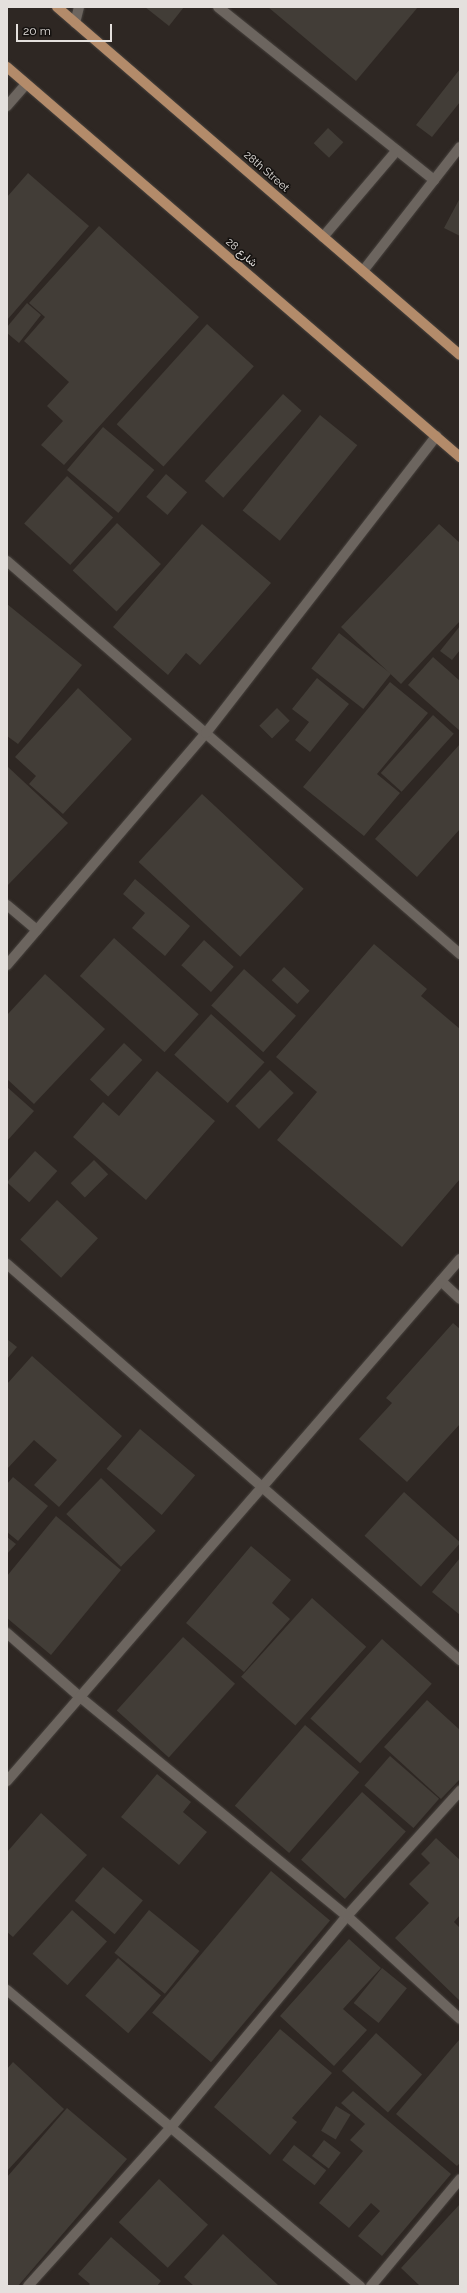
<!DOCTYPE html>
<html>
<head>
<meta charset="utf-8">
<style>
  body { margin:0 }
  #map { position:relative; width:467px; height:2293px; overflow:hidden; background:#2e2723; font-family:Raleway,Vazirmatn,sans-serif }
  div>[style] { position:absolute }
  .building>* { inset:0; background:#423d37; transform-origin:0 0 }
  .roads { filter:drop-shadow(0 0 1px #47423e) drop-shadow(0 0 1px #47423e) }
  .lane>* { height:10px; margin:-5px; padding:0 5px; transform-origin:5px; border-radius:5px; background:#6c655f }
  .street>* { height:10px; margin:-5px; padding:0 5px; transform-origin:5px; border-radius:5px; background:#6c655f }
  .primary>* { height:10px; margin:-5px; padding:0 5px; transform-origin:5px; border-radius:5px; background:#b38b6a }
  span { translate:-50% -50%; white-space:nowrap; text-align:center; line-height:1.15; -webkit-text-stroke:3px #14110f; paint-order:stroke }
  .street-label { font-size:11px; color:#e4e0dd }
  .frame { position:absolute; inset:0; border:8px solid #e4e0dd; pointer-events:none }
  .scale { position:absolute; left:16px; top:24px; width:96px; height:18px; box-sizing:border-box; border:2px solid #e4e0dd; border-top:0; padding-left:5px; font-size:12px; line-height:14px; white-space:nowrap; color:#e4e0dd; -webkit-text-stroke:3px #14110f; paint-order:stroke }
</style>
</head>
<body>
<div id="map">
  <div class="building">
    <div style="clip-path:polygon(145px 7px,184px 7px,169px 26px)"></div>
    <div style="clip-path:polygon(268px 7px,418px 7px,356px 81px)"></div>
    <div style="clip-path:polygon(460px 69px,460px 102px,432px 137px,416px 125px)"></div>
    <div style="left:328px;top:128px;width:21px;height:21px;rotate:43deg"></div>
    <div style="clip-path:polygon(28px 173px,89px 226px,7px 320px,7px 197px)"></div>
    <div style="clip-path:polygon(460px 198px,460px 236px,444px 228px)"></div>
    <div style="clip-path:polygon(99px 226px,199px 317px,64px 465px,41px 445px,63px 421px,47px 406px,69px 382px,24px 341px,45px 317px,29px 303px)"></div>
    <div style="clip-path:polygon(27px 303px,41px 315px,19px 343px,7px 333px,7px 327px)"></div>
    <div style="left:207px;top:324px;width:63px;height:135px;rotate:42deg"></div>
    <div style="left:283px;top:394px;width:25px;height:117px;rotate:42deg"></div>
    <div style="left:320px;top:415px;width:48px;height:123px;rotate:39deg"></div>
    <div style="left:103px;top:427px;width:67px;height:56px;rotate:40deg"></div>
    <div style="left:166px;top:474px;width:28px;height:30px;rotate:41deg"></div>
    <div style="left:67px;top:476px;width:62px;height:64px;rotate:42deg"></div>
    <div style="left:117px;top:523px;width:60px;height:65px;rotate:43deg"></div>
    <div style="clip-path:polygon(202px 524px,271px 583px,200px 665px,186px 653px,168px 675px,113px 627px)"></div>
    <div style="clip-path:polygon(439px 524px,460px 543px,460px 621px,401px 684px,341px 627px)"></div>
    <div style="clip-path:polygon(7px 604px,82px 665px,18px 744px,7px 736px)"></div>
    <div style="clip-path:polygon(460px 626px,460px 650px,452px 660px,440px 651px)"></div>
    <div style="left:339px;top:633px;width:66px;height:45px;rotate:38deg"></div>
    <div style="clip-path:polygon(433px 657px,460px 681px,460px 731px,408px 685px)"></div>
    <div style="clip-path:polygon(317px 678px,349px 704px,310px 752px,295px 740px,309px 722px,292px 709px)"></div>
    <div style="clip-path:polygon(390px 682px,428px 713px,377px 774px,400px 793px,364px 836px,303px 787px)"></div>
    <div style="clip-path:polygon(78px 688px,132px 739px,63px 814px,29px 784px,36px 776px,15px 757px)"></div>
    <div style="left:277px;top:708px;width:18px;height:25px;rotate:45deg"></div>
    <div style="left:433px;top:715px;width:28px;height:78px;rotate:42deg"></div>
    <div style="clip-path:polygon(460px 744px,460px 829px,417px 877px,375px 839px)"></div>
    <div style="clip-path:polygon(8px 767px,68px 823px,7px 886px,7px 768px)"></div>
    <div style="left:202px;top:794px;width:139px;height:93px;rotate:43deg"></div>
    <div style="clip-path:polygon(135px 879px,190px 926px,165px 956px,132px 928px,145px 913px,123px 894px)"></div>
    <div style="left:114px;top:938px;width:114px;height:51px;rotate:42deg"></div>
    <div style="left:204px;top:940px;width:40px;height:34px;rotate:42deg"></div>
    <div style="clip-path:polygon(374px 944px,427px 989px,421px 996px,460px 1029px,460px 1179px,402px 1247px,277px 1140px,317px 1092px,276px 1057px)"></div>
    <div style="left:284px;top:967px;width:35px;height:18px;rotate:43deg"></div>
    <div style="left:244px;top:969px;width:70px;height:49px;rotate:42deg"></div>
    <div style="clip-path:polygon(45px 974px,105px 1029px,34px 1104px,7px 1079px,7px 1015px)"></div>
    <div style="left:211px;top:1014px;width:72px;height:55px;rotate:42deg"></div>
    <div style="left:124px;top:1043px;width:25px;height:50px;rotate:43deg"></div>
    <div style="left:270px;top:1070px;width:33px;height:50px;rotate:44deg"></div>
    <div style="clip-path:polygon(157px 1071px,215px 1121px,146px 1200px,73px 1137px,103px 1102px,119px 1116px)"></div>
    <div style="clip-path:polygon(7px 1087px,34px 1111px,7px 1141px)"></div>
    <div style="left:35px;top:1151px;width:30px;height:42px;rotate:42deg"></div>
    <div style="left:94px;top:1160px;width:20px;height:33px;rotate:45deg"></div>
    <div style="left:57px;top:1200px;width:56px;height:54px;rotate:43deg"></div>
    <div style="clip-path:polygon(453px 1323px,460px 1329px,460px 1424px,407px 1482px,359px 1439px,392px 1403px,386px 1398px)"></div>
    <div style="clip-path:polygon(7px 1339px,17px 1347px,7px 1359px)"></div>
    <div style="clip-path:polygon(32px 1356px,122px 1436px,59px 1507px,34px 1485px,57px 1460px,34px 1440px,7px 1469px,7px 1384px)"></div>
    <div style="left:140px;top:1429px;width:72px;height:52px;rotate:40deg"></div>
    <div style="clip-path:polygon(13px 1477px,48px 1506px,18px 1541px,7px 1532px,7px 1484px)"></div>
    <div style="left:101px;top:1478px;width:76px;height:50px;rotate:44deg"></div>
    <div style="left:404px;top:1492px;width:76px;height:59px;rotate:42deg"></div>
    <div style="clip-path:polygon(56px 1516px,121px 1570px,51px 1655px,7px 1618px,7px 1576px)"></div>
    <div style="clip-path:polygon(7px 1537px,16px 1544px,7px 1554px)"></div>
    <div style="clip-path:polygon(251px 1546px,291px 1580px,272px 1603px,290px 1619px,244px 1672px,186px 1623px)"></div>
    <div style="clip-path:polygon(460px 1558px,460px 1615px,432px 1592px)"></div>
    <div style="left:312px;top:1598px;width:73px;height:106px;rotate:42deg"></div>
    <div style="left:183px;top:1637px;width:70px;height:99px;rotate:42deg"></div>
    <div style="left:382px;top:1639px;width:67px;height:107px;rotate:42deg"></div>
    <div style="clip-path:polygon(427px 1700px,460px 1730px,460px 1779px,441px 1799px,384px 1747px)"></div>
    <div style="left:305px;top:1725px;width:72px;height:107px;rotate:41deg"></div>
    <div style="left:390px;top:1756px;width:65px;height:39px;rotate:41deg"></div>
    <div style="clip-path:polygon(157px 1774px,191px 1802px,183px 1812px,207px 1832px,179px 1865px,121px 1817px)"></div>
    <div style="left:362px;top:1792px;width:59px;height:91px;rotate:42deg"></div>
    <div style="clip-path:polygon(41px 1813px,87px 1855px,13px 1937px,7px 1932px,7px 1852px)"></div>
    <div style="clip-path:polygon(436px 1838px,460px 1860px,460px 1915px,454px 1922px,460px 1928px,460px 2001px,395px 1938px,429px 1903px,409px 1884px,430px 1863px,421px 1854px)"></div>
    <div style="left:103px;top:1867px;width:52px;height:44px;rotate:40deg"></div>
    <div style="left:271px;top:1871px;width:77px;height:185px;rotate:40deg"></div>
    <div style="left:72px;top:1910px;width:47px;height:59px;rotate:42deg"></div>
    <div style="left:149px;top:1910px;width:65px;height:55px;rotate:39deg"></div>
    <div style="clip-path:polygon(349px 1939px,381px 1968px,343px 2009px,367px 2030px,334px 2066px,280px 2016px)"></div>
    <div style="left:118px;top:1958px;width:57px;height:50px;rotate:41deg"></div>
    <div style="left:382px;top:1968px;width:32px;height:45px;rotate:39deg"></div>
    <div style="clip-path:polygon(280px 2029px,332px 2073px,292px 2118px,297px 2122px,270px 2155px,214px 2107px)"></div>
    <div style="left:376px;top:2033px;width:62px;height:51px;rotate:42deg"></div>
    <div style="clip-path:polygon(459px 2040px,460px 2163px,457px 2166px,396px 2114px)"></div>
    <div style="clip-path:polygon(13px 2062px,64px 2109px,7px 2171px,7px 2069px)"></div>
    <div style="clip-path:polygon(353px 2091px,451px 2174px,382px 2256px,358px 2236px,380px 2211px,371px 2203px,349px 2228px,319px 2203px,363px 2151px,350px 2140px,365px 2124px,341px 2103px)"></div>
    <div style="left:336px;top:2106px;width:17px;height:29px;rotate:31deg"></div>
    <div style="clip-path:polygon(67px 2108px,127px 2159px,18px 2286px,7px 2286px,7px 2177px)"></div>
    <div style="left:324px;top:2140px;width:21px;height:20px;rotate:37deg"></div>
    <div style="left:294px;top:2145px;width:41px;height:19px;rotate:38deg"></div>
    <div style="left:159px;top:2179px;width:67px;height:59px;rotate:43deg"></div>
    <div style="clip-path:polygon(460px 2204px,460px 2286px,420px 2286px,401px 2268px)"></div>
    <div style="clip-path:polygon(223px 2234px,279px 2286px,194px 2286px,184px 2277px)"></div>
    <div style="clip-path:polygon(111px 2237px,161px 2281px,157px 2286px,88px 2286px,90px 2284px,78px 2274px)"></div>
  </div>
  <div class="roads">
    <div class="lane">
      <div style="left:218px;top:7px;width:277px;rotate:38.7deg"></div>
      <div style="left:323px;top:237px;width:114px;rotate:-49.6deg"></div>
      <div style="left:363px;top:271px;width:157px;rotate:-52deg"></div>
    </div>
    <div class="street">
      <div style="left:75px;top:23px;width:16px;rotate:-76deg"></div>
      <div style="left:7px;top:106px;width:29px;rotate:-49deg"></div>
      <div style="left:7px;top:561px;width:600px;rotate:40.94deg"></div>
      <div style="left:7px;top:905px;width:39px;rotate:40deg"></div>
      <div style="left:7px;top:965px;width:306px;rotate:-49.4deg"></div>
      <div style="left:206px;top:733px;width:376px;rotate:-52.2deg"></div>
      <div style="left:7px;top:1264px;width:602px;rotate:41.16deg"></div>
      <div style="left:441px;top:1281px;width:26px;rotate:43deg"></div>
      <div style="left:7px;top:1633px;width:97px;rotate:41.2deg"></div>
      <div style="left:80px;top:1697px;width:345px;rotate:39.4deg"></div>
      <div style="left:347px;top:1916px;width:153px;rotate:42.3deg"></div>
      <div style="left:7px;top:1781px;width:691px;rotate:-49.05deg"></div>
      <div style="left:7px;top:1990px;width:461px;rotate:40deg"></div>
      <div style="left:28px;top:2286px;width:215px;rotate:-48deg"></div>
      <div style="left:172px;top:2126px;width:273px;rotate:-50.2deg"></div>
      <div style="left:347px;top:1916px;width:169px;rotate:-47.9deg"></div>
      <div style="left:371px;top:2286px;width:139px;rotate:-50.2deg"></div>
    </div>
    <div class="primary">
      <div style="left:57px;top:7px;width:532px;rotate:40.81deg"></div>
      <div style="left:7px;top:67px;width:598px;rotate:40.73deg"></div>
    </div>
  </div>
  <div class="street-label">
    <span style="left:266px;top:172px;rotate:41deg">28th Street</span>
    <span style="left:241px;top:253px;rotate:41deg">شارع 28</span>
  </div>
  <div class="frame"></div>
  <div class="scale">20 m</div>
</div>
</body>
</html>
